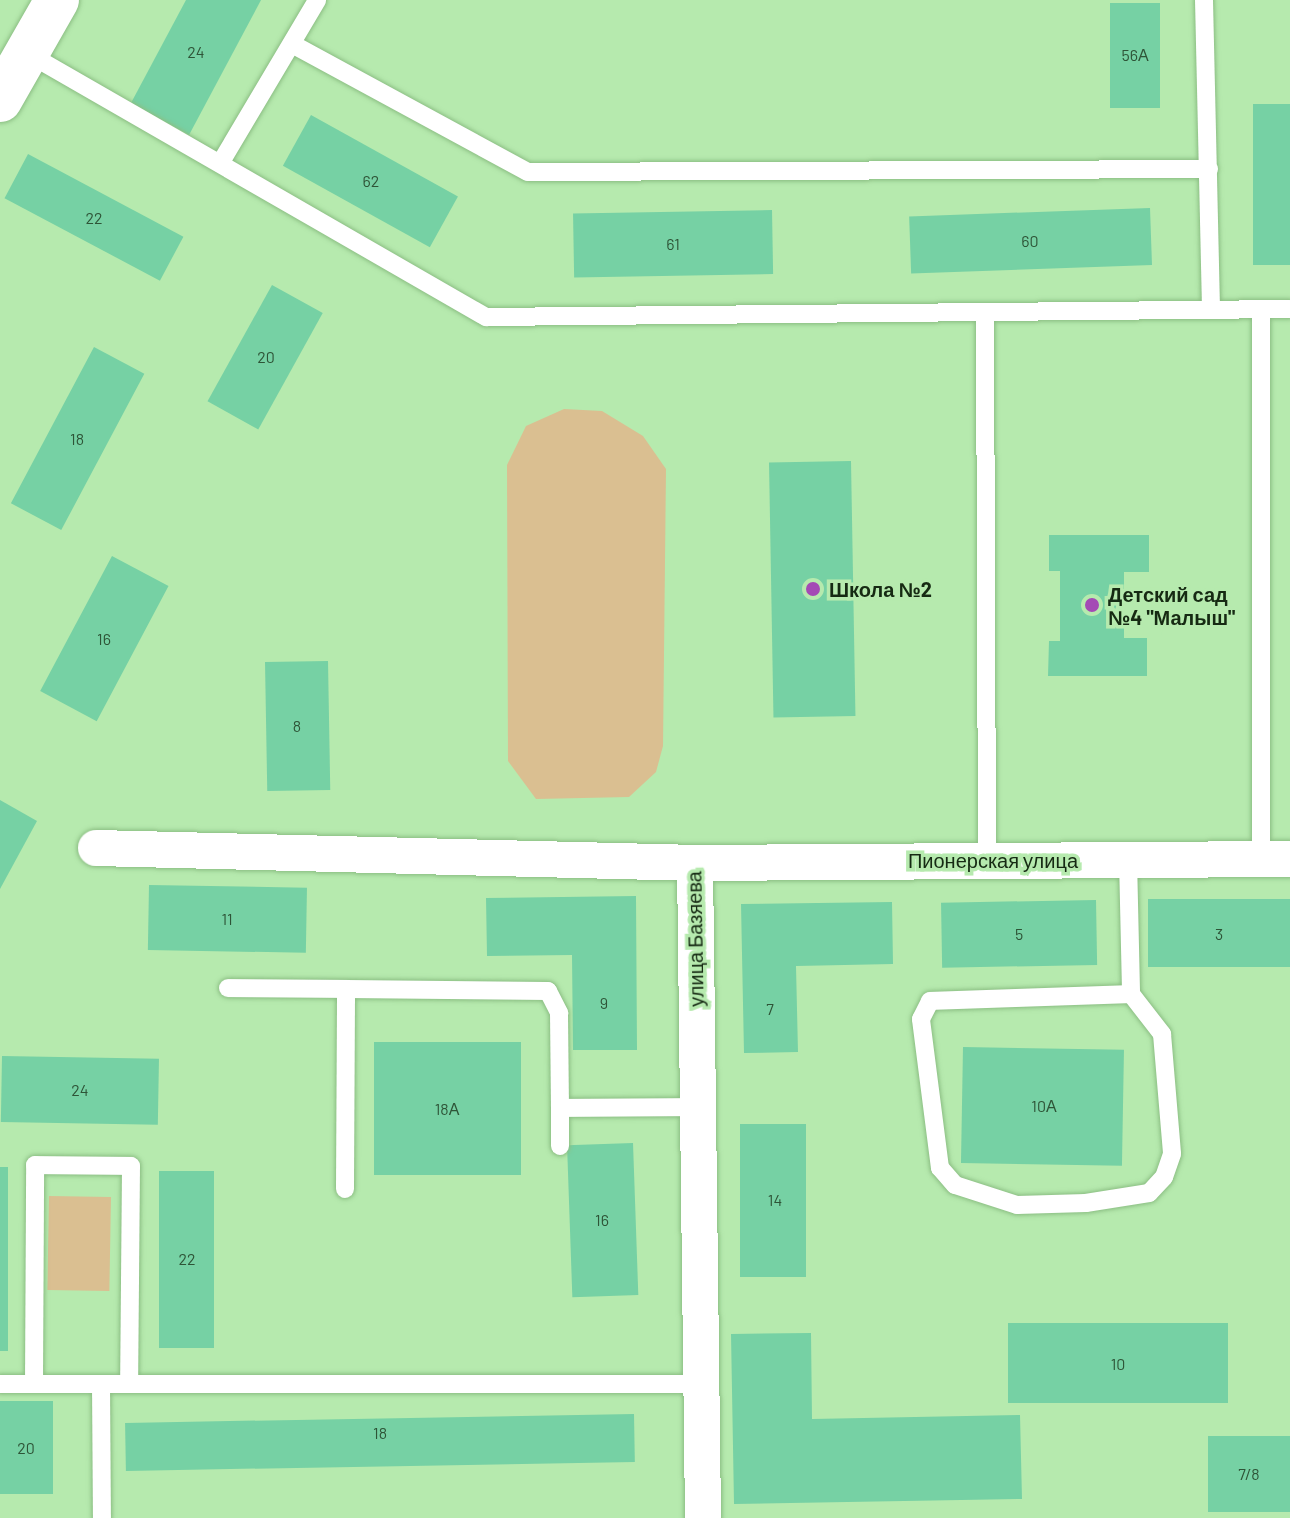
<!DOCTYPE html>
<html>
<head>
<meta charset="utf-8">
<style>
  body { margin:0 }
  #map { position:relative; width:1290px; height:1518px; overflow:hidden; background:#b6eaae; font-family:Barlow,sans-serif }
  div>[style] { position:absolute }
  .green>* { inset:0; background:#dabf91; transform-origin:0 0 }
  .building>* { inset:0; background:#76d1a4; transform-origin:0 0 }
  .roads { filter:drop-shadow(0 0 2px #8bbe83) drop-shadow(0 0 2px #8bbe83) }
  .lane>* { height:18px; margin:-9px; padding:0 9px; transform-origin:9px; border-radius:9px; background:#fff }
  .street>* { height:36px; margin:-18px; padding:0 18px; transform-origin:18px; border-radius:18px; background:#fff }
  .secondary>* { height:44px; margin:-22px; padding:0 22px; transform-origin:22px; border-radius:22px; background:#fff }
  .dots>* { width:22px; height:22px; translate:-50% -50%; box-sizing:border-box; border:4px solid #b6eaae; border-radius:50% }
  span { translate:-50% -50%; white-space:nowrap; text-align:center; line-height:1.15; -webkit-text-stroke:7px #b6eaae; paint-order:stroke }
  .number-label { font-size:16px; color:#2e5437 }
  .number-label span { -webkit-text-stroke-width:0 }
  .poi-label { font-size:20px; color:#162a13; font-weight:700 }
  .left { translate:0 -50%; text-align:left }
  .street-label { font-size:20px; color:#162a13 }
</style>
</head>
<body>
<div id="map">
  <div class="green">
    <div style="clip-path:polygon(564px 409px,602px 411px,643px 436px,666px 469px,663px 746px,656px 772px,629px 797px,536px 799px,508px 761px,507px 465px,526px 426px)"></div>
    <div style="left:49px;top:1196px;width:62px;height:94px;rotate:1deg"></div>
  </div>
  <div class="building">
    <div style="clip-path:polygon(186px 0,261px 0,189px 135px,131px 103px)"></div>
    <div style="left:1110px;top:3px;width:50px;height:105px"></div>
    <div style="left:1253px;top:104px;width:37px;height:161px"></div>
    <div style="left:311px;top:115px;width:168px;height:58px;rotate:29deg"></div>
    <div style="left:28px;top:154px;width:176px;height:50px;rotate:28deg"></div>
    <div style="left:1150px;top:208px;width:57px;height:241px;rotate:88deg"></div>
    <div style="left:772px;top:210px;width:64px;height:199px;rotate:89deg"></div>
    <div style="left:272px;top:285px;width:58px;height:133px;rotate:29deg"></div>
    <div style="left:94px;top:347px;width:57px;height:177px;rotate:28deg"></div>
    <div style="left:851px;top:461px;width:255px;height:82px;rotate:89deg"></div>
    <div style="clip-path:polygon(1049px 535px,1149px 535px,1149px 572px,1124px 572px,1124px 638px,1147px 638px,1147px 676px,1048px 676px,1049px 641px,1060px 641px,1060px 571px,1049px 571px)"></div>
    <div style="left:112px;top:556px;width:64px;height:153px;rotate:28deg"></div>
    <div style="left:328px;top:661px;width:129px;height:63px;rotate:89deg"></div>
    <div style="clip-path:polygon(0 800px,37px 821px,0 889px)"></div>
    <div style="left:149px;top:885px;width:158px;height:65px;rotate:1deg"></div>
    <div style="clip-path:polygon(636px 896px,637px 1050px,573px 1050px,572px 955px,487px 956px,486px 898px)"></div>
    <div style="left:1290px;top:899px;width:68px;height:142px;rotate:90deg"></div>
    <div style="left:1096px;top:900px;width:65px;height:155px;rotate:89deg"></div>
    <div style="clip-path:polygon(892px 902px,893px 964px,796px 966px,798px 1052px,744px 1053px,741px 904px)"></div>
    <div style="left:374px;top:1042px;width:147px;height:133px"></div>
    <div style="left:963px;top:1047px;width:161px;height:116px;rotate:1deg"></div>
    <div style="left:2px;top:1056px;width:157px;height:66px;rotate:1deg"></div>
    <div style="left:740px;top:1124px;width:66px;height:153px"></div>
    <div style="left:633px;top:1143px;width:152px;height:66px;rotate:88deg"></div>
    <div style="left:0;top:1167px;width:8px;height:184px"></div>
    <div style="left:159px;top:1171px;width:55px;height:177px"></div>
    <div style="left:1228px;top:1323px;width:80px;height:220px;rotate:90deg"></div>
    <div style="clip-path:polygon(811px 1333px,812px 1419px,1020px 1415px,1022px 1499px,734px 1504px,731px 1334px)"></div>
    <div style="left:0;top:1401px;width:53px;height:93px"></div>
    <div style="left:634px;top:1414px;width:48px;height:509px;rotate:89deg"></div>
    <div style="left:1208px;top:1436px;width:82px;height:76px"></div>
  </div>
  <div class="roads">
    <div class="lane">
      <div style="left:1204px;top:0;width:309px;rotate:88.7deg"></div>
      <div style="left:292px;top:44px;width:268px;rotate:28.5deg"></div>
      <div style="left:528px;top:172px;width:681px;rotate:-0.25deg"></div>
      <div style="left:27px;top:53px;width:530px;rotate:29.91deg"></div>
      <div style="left:486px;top:317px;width:804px;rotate:-0.57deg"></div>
      <div style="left:221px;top:162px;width:188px;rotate:-59.3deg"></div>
      <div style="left:1261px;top:309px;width:550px;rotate:90deg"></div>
      <div style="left:985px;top:314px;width:546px;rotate:89.79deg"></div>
      <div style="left:1128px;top:859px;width:135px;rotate:88.7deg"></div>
      <div style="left:1131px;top:994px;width:51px;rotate:52.2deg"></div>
      <div style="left:1162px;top:1034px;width:120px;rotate:85.2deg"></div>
      <div style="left:1172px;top:1154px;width:24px;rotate:109deg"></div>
      <div style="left:1164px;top:1177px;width:22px;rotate:133deg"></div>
      <div style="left:1149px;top:1193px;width:64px;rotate:171deg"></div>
      <div style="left:1086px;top:1203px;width:69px;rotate:178.3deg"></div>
      <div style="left:1017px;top:1205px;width:65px;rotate:-162.1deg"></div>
      <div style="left:955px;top:1185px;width:23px;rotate:-131deg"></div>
      <div style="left:940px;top:1168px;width:150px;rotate:-97.3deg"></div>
      <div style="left:921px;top:1019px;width:20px;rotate:-63deg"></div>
      <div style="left:930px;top:1001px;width:201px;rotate:-2deg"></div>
      <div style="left:228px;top:988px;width:118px;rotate:0.5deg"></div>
      <div style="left:560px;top:1108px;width:38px;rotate:90deg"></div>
      <div style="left:345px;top:1189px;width:200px;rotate:-89.7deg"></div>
      <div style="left:346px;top:989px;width:202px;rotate:0.6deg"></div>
      <div style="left:548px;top:991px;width:25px;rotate:63deg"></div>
      <div style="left:559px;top:1013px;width:95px;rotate:89.4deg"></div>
      <div style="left:560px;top:1108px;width:138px;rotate:-0.4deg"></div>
      <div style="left:0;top:1384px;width:701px"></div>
      <div style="left:34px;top:1384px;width:219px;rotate:-89.7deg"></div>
      <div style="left:35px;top:1165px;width:96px;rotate:0.6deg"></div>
      <div style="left:131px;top:1166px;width:218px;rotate:90.5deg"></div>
      <div style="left:101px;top:1384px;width:134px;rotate:89.6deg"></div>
    </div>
    <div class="street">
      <div style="left:96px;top:848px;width:599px;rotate:1.43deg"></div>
      <div style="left:695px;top:863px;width:655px;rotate:89.3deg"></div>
      <div style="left:695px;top:863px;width:595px;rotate:-0.39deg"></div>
    </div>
    <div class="secondary">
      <div style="left:0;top:100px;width:115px;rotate:-60.3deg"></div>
    </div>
  </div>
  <div class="dots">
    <div style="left:813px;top:589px;background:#a44ab5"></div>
    <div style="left:1092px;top:605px;background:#a44ab5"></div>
  </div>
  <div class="number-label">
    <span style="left:196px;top:52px">24</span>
    <span style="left:1135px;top:55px">56А</span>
    <span style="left:371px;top:181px">62</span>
    <span style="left:94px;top:218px">22</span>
    <span style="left:1030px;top:241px">60</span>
    <span style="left:673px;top:244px">61</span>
    <span style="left:266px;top:357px">20</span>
    <span style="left:77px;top:439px">18</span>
    <span style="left:104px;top:639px">16</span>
    <span style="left:297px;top:726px">8</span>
    <span style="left:227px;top:919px">11</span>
    <span style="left:1019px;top:934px">5</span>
    <span style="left:1219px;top:934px">3</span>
    <span style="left:604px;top:1003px">9</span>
    <span style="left:770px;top:1009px">7</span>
    <span style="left:80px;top:1090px">24</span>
    <span style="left:1044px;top:1106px">10А</span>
    <span style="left:447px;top:1109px">18А</span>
    <span style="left:775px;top:1200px">14</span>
    <span style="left:602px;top:1220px">16</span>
    <span style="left:187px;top:1259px">22</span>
    <span style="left:1118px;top:1364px">10</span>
    <span style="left:380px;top:1433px">18</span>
    <span style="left:26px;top:1448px">20</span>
    <span style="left:1249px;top:1474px">7/8</span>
  </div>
  <div class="poi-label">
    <span class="left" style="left:829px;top:589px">Школа №2</span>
    <span class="left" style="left:1108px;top:606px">Детский сад<br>№4 "Малыш"</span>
  </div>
  <div class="street-label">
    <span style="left:993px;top:860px">Пионерская улица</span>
    <span style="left:695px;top:939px;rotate:-91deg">улица Базяева</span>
  </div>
</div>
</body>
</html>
